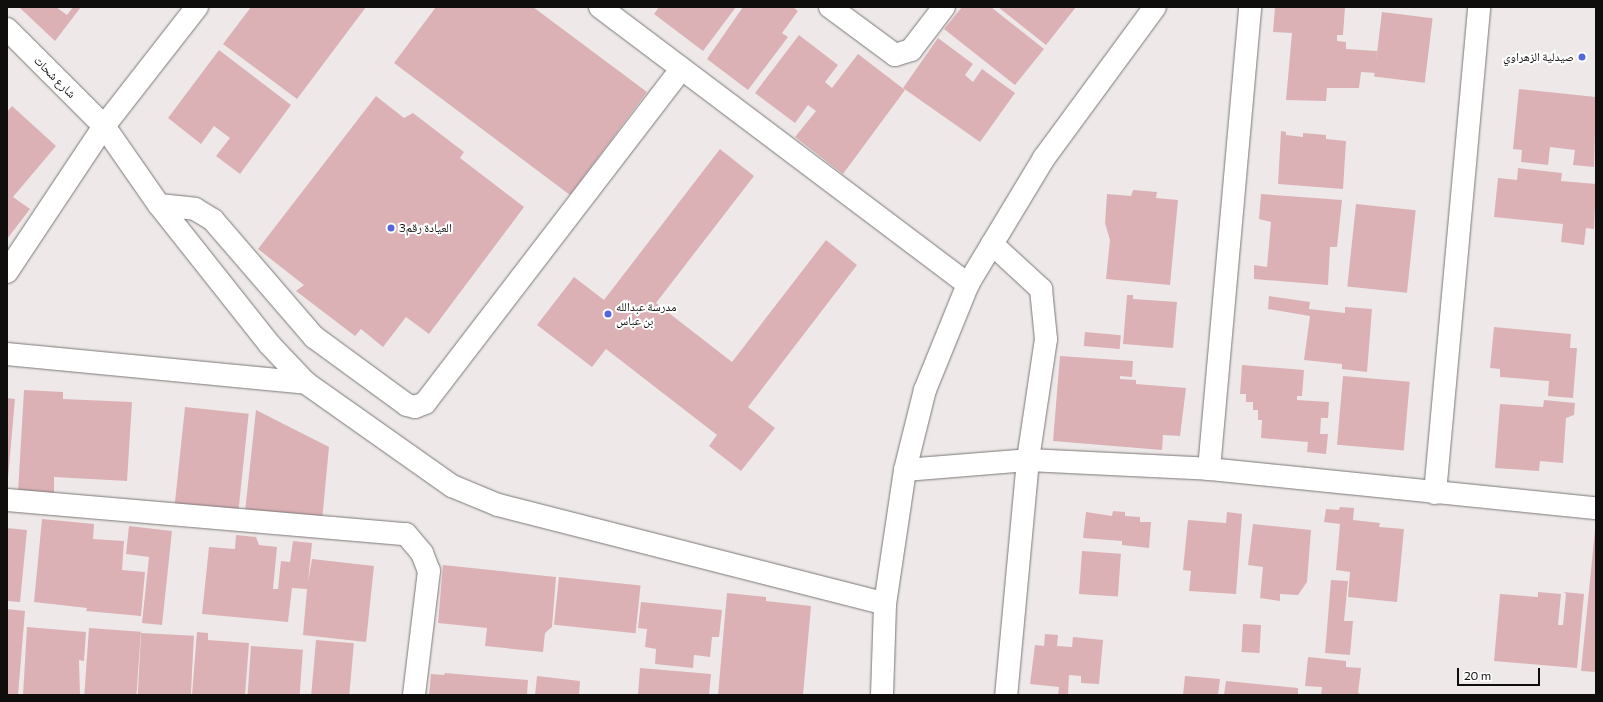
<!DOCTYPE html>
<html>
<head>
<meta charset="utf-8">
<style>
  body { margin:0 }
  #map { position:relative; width:1603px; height:702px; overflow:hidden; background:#eee9e8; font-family:Commissioner,"Noto Naskh Arabic",sans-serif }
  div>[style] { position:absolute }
  .building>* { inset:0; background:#dbb1b6; transform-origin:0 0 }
  .roads { filter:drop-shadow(0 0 1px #7b7776) drop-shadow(0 0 1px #7b7776) }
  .minor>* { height:22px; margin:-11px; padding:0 11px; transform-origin:11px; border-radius:11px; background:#fff }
  .dots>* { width:11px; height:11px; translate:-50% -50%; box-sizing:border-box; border:2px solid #fff; border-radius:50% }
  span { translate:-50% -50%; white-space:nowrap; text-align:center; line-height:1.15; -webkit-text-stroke:4px #fff; paint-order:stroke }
  .poi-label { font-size:12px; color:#0f0e0d }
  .right { translate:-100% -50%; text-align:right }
  .left { translate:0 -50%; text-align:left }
  .street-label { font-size:12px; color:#0f0e0d }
  .frame { position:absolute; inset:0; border:8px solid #0f0e0d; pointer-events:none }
  .scale { position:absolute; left:1457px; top:668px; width:83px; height:18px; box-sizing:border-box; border:2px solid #0f0e0d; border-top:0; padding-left:5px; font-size:12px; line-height:14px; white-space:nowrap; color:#0f0e0d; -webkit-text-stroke:3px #fff; paint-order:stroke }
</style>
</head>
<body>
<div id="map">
  <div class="building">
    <div style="clip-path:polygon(19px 7px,56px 7px,67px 15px,73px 7px,81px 7px,55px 41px)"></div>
    <div style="clip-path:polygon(251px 7px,366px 7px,297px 99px,223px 44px)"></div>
    <div style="clip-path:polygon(436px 7px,533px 7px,647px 92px,570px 195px,394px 63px)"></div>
    <div style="clip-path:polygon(659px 7px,736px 7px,703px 51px,654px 14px)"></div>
    <div style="clip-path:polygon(743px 7px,793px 7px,798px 11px,782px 33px,788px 37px,748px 90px,707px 59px)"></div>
    <div style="clip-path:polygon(962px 7px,991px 7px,1044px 49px,1015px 85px,944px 29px)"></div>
    <div style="clip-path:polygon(998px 7px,1076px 7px,1046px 45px)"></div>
    <div style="clip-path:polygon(1275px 7px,1345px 7px,1343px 35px,1337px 35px,1337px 41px,1346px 42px,1346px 49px,1377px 51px,1376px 73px,1361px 72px,1359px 88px,1327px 88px,1326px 101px,1286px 100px,1292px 33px,1273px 32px)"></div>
    <div style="left:1382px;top:12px;width:51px;height:65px;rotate:7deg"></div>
    <div style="clip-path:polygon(799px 35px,838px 65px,825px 82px,832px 88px,858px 54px,905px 90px,843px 174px,795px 137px,816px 111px,808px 105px,795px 123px,755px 93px)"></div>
    <div style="clip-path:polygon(938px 38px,973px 64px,965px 75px,973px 82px,982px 69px,1015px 93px,980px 142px,903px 88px)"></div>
    <div style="clip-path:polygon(219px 50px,291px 105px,240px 174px,216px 156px,230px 138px,214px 126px,201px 144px,168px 118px)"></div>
    <div style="clip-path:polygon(1519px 89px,1596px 97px,1594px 167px,1573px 165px,1575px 150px,1550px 147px,1548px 165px,1521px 162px,1522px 150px,1513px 149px)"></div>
    <div style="clip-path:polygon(376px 96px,404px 118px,413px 113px,464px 152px,460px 158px,524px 207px,429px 334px,406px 317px,383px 347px,361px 329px,355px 336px,296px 291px,304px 285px,258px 249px)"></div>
    <div style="clip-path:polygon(12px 106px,56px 146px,13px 197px,30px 209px,7px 239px,7px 112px)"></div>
    <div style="clip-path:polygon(1281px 131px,1286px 132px,1286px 135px,1303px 137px,1303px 133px,1326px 135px,1326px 139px,1346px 141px,1343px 189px,1278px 184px)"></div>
    <div style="clip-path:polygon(720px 149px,754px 176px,656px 303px,732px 362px,826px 240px,857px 265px,748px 407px,775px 428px,741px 471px,709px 446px,717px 435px,606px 349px,592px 367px,537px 325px,574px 277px,604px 300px)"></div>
    <div style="clip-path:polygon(1518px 168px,1562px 173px,1561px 181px,1596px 184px,1594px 229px,1586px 228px,1584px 245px,1561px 242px,1563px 224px,1494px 217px,1498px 178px,1517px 180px)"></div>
    <div style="clip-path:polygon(1133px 190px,1157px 192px,1156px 198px,1178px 200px,1170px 285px,1106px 279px,1110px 240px,1105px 223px,1107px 194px,1131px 196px)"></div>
    <div style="clip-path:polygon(1261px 194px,1342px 200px,1337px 247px,1330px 247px,1328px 285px,1254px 279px,1254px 265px,1267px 267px,1271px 222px,1259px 219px)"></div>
    <div style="left:1356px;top:204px;width:60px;height:83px;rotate:6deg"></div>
    <div style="clip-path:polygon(1127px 295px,1133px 295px,1133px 299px,1177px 302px,1173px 348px,1123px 344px)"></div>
    <div style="clip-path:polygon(1269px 296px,1310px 302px,1309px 309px,1345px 313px,1345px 307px,1372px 309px,1367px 372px,1342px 369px,1342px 364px,1304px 360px,1310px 316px,1268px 309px)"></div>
    <div style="clip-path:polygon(1494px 327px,1571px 334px,1570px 348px,1577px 348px,1573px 398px,1548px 396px,1549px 381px,1500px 377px,1500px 369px,1490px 368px)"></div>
    <div style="left:1085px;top:332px;width:36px;height:14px;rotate:5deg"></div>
    <div style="clip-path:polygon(1060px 356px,1133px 361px,1132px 377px,1120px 376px,1120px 379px,1136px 380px,1136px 384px,1186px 388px,1180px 436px,1163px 435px,1162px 450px,1053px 441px)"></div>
    <div style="clip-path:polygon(1242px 365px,1304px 370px,1302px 396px,1297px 396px,1297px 400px,1329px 402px,1328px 418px,1321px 418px,1320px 434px,1328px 434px,1326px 454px,1307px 452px,1308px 442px,1261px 438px,1262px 420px,1258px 420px,1258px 410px,1253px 410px,1253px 402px,1246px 402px,1246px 394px,1240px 394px)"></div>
    <div style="left:1343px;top:376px;width:67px;height:69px;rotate:5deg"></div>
    <div style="clip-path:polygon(24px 390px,63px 392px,63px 399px,132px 402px,127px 481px,54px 477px,54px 494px,18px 492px)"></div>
    <div style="clip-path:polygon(7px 398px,15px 399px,8px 478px,7px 478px)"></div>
    <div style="clip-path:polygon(1544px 400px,1575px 403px,1574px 415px,1566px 418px,1563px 463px,1540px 461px,1539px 471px,1495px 468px,1500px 404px,1543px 407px)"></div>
    <div style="left:185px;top:407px;width:64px;height:101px;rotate:6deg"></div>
    <div style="clip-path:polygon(256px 410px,329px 447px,322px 521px,245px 512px)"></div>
    <div style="clip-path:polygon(1340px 507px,1354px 508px,1353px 520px,1380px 523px,1379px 527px,1404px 529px,1397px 602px,1348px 597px,1350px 572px,1336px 570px,1340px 524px,1324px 522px,1326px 509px,1339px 510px)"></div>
    <div style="clip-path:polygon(1113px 511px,1125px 512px,1125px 516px,1140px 517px,1140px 522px,1151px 522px,1149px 548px,1122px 545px,1122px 541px,1083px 538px,1086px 512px,1112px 516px)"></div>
    <div style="clip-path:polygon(1227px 512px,1242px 514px,1236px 594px,1189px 591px,1191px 571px,1183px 570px,1188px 520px,1226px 523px)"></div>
    <div style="clip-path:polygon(42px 519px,94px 524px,93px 539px,124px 541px,122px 570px,145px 572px,141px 616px,86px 611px,87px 608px,34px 602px)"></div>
    <div style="clip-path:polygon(1253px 524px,1311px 530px,1307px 582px,1298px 595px,1280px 594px,1280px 601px,1260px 598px,1263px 567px,1248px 565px)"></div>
    <div style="clip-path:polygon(129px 526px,172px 531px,162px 625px,142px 623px,149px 557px,126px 554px)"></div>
    <div style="clip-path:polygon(7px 528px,27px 530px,20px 602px,7px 601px)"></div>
    <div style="clip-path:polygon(1595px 530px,1596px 530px,1596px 672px,1581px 671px)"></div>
    <div style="clip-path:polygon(236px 535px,256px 537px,259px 545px,277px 547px,273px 589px,278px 589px,281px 561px,290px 562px,293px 541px,312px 543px,308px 582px,312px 559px,374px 566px,366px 642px,303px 635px,307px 589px,292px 588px,288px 622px,202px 614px,209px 547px,235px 549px)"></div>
    <div style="left:1082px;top:551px;width:39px;height:43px;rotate:4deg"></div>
    <div style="clip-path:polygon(443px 565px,556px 577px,552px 627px,545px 633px,543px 652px,485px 646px,487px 628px,438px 623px)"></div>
    <div style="left:559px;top:577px;width:82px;height:48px;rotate:6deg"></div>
    <div style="clip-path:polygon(1331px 580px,1348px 581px,1344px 621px,1353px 621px,1350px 655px,1325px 653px)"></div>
    <div style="clip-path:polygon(1538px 592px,1561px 594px,1558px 625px,1563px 625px,1566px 594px,1564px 592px,1584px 594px,1577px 668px,1494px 661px,1500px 594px,1538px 597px)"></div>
    <div style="clip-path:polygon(727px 593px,766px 597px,766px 601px,811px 606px,803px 695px,718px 695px)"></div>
    <div style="clip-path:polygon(641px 602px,722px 610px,719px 637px,712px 637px,710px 657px,694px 655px,693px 668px,655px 664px,656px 649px,645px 647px,647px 629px,638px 628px)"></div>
    <div style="clip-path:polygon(7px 609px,25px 611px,18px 695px,7px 695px)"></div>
    <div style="left:1243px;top:624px;width:18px;height:28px;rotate:3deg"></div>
    <div style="clip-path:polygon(27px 627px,86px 632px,84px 661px,79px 660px,80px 695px,23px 695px)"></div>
    <div style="left:89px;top:628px;width:52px;height:67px;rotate:4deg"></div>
    <div style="clip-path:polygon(197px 632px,208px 633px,208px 640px,249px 643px,245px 695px,192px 695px)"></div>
    <div style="left:141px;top:633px;width:53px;height:62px;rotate:3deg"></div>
    <div style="clip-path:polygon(1045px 634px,1058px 635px,1057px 646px,1072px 647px,1073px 637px,1103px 640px,1099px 684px,1081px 683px,1081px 676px,1069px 675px,1068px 695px,1058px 695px,1059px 687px,1030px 684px,1035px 645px,1044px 646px)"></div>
    <div style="left:316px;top:640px;width:38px;height:55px;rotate:5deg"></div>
    <div style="left:251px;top:646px;width:52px;height:49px;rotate:4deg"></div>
    <div style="clip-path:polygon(1308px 657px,1346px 661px,1346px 667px,1361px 668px,1358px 693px,1365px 695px,1321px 695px,1322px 687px,1305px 686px)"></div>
    <div style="clip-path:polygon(640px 668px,711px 674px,709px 695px,638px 695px)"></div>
    <div style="clip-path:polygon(445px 673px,528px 680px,527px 695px,429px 695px,431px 674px,444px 675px)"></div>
    <div style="clip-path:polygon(537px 676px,580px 681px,579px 695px,535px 695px)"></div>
    <div style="clip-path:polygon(1185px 676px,1220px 679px,1218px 695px,1183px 695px)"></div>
    <div style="clip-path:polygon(1226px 681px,1298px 688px,1298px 695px,1224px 695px)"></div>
  </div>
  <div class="roads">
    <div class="minor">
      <div style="left:600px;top:7px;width:461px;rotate:37deg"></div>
      <div style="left:830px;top:7px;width:81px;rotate:36.4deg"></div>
      <div style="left:895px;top:55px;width:17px;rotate:-17deg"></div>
      <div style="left:911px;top:50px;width:54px;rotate:-52.5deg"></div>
      <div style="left:7px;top:29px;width:137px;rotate:45deg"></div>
      <div style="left:104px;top:126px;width:96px;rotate:55.2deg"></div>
      <div style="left:159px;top:205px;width:179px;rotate:51.6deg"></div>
      <div style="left:270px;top:345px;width:52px;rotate:46.5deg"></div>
      <div style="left:306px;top:383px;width:179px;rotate:35.2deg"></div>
      <div style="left:452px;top:486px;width:50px;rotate:22.4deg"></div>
      <div style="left:498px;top:505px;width:399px;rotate:14.3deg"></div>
      <div style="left:159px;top:205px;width:36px;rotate:6deg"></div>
      <div style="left:195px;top:209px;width:21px;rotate:31deg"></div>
      <div style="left:213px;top:220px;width:155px;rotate:49.2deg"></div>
      <div style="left:314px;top:337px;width:115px;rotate:36.2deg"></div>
      <div style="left:407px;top:405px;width:8px;rotate:14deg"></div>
      <div style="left:415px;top:407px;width:11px;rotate:-22deg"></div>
      <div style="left:425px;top:403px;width:421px;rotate:-52.5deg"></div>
      <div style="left:992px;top:244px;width:67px;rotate:42.6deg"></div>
      <div style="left:1041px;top:289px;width:50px;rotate:84.3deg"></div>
      <div style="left:1046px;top:339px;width:122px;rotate:98.5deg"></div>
      <div style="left:1028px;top:460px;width:236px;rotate:95.3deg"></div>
      <div style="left:7px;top:272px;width:175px;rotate:-56.4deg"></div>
      <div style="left:104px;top:126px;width:151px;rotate:-52deg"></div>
      <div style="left:7px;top:354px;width:300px;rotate:5.5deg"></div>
      <div style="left:1209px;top:469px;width:464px;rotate:-84.9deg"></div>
      <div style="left:905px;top:470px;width:123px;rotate:-4.6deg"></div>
      <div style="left:1028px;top:460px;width:181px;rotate:2.8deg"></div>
      <div style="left:1209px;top:469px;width:389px;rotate:5.8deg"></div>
      <div style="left:1435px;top:493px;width:488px;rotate:-84.8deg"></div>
      <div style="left:7px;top:500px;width:400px;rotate:4.9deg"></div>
      <div style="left:406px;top:534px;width:25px;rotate:50deg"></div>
      <div style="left:422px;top:553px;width:19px;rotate:69deg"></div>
      <div style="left:429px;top:571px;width:125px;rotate:96.9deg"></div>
      <div style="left:882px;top:695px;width:91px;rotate:-88.1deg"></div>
      <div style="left:885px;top:604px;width:135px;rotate:-81.5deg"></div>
      <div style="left:905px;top:470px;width:82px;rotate:-76deg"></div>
      <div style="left:925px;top:390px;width:114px;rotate:-67.9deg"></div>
      <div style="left:968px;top:284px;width:147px;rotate:-58.9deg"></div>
      <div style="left:1044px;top:158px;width:187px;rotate:-53.7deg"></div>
    </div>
  </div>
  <div class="dots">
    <div style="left:1582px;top:57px;background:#5566dc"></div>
    <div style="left:391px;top:228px;background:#5566dc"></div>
    <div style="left:608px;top:314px;background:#5566dc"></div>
  </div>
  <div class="poi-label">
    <span class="right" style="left:1574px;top:57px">صيدلية الزهراوي</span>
    <span class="left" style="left:399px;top:228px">3العيادة رقم</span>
    <span class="left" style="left:616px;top:314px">مدرسة عبدالله<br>بن عباس</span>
  </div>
  <div class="street-label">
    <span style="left:55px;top:77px;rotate:45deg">شارع شحات</span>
  </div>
  <div class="frame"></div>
  <div class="scale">20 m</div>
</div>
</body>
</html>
